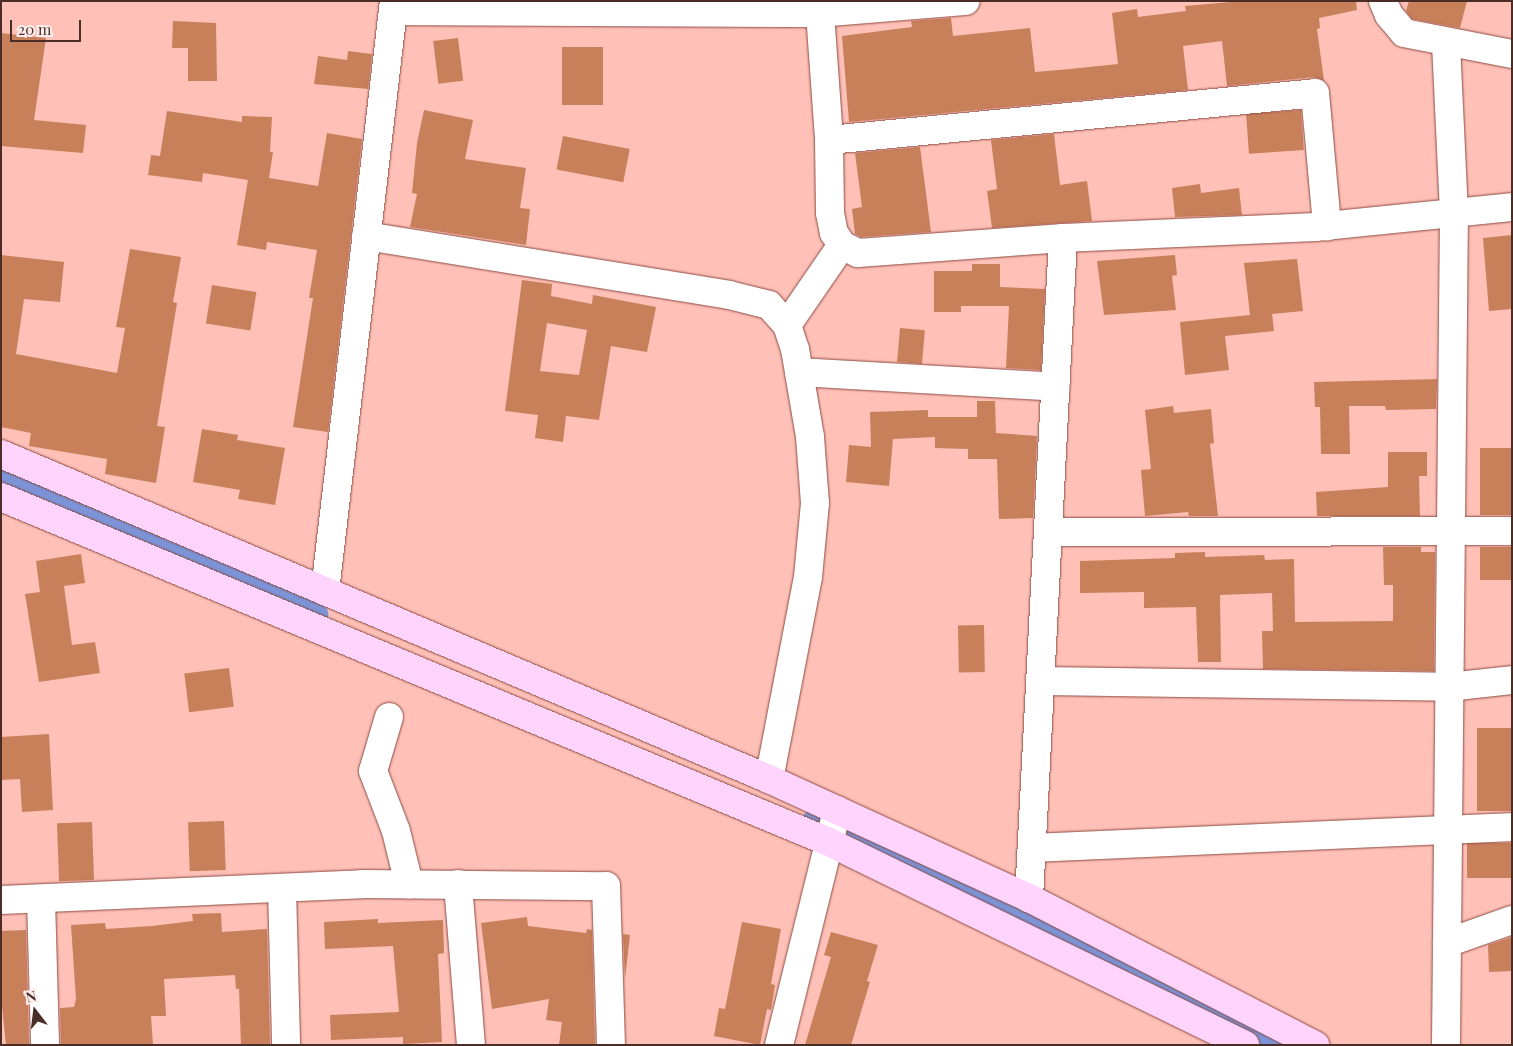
<!DOCTYPE html>
<html>
<head>
<meta charset="utf-8">
<style>
  body { margin:0 }
  #map { position:relative; width:1513px; height:1046px; overflow:hidden; background:#fec0b7; font-family:"Playfair Display",serif }
  div>[style] { position:absolute }
  .canal>* { height:25px; margin:-12.5px; padding:0 12.5px; transform-origin:12.5px; border-radius:12.5px; background:#7c94d7 }
  .building>* { inset:0; background:#c8805a; transform-origin:0 0 }
  .roads { filter:drop-shadow(0 0 1px #8c4a42) drop-shadow(0 0 1px #8c4a42) }
  .minor>* { height:28px; margin:-14px; padding:0 14px; transform-origin:14px; border-radius:14px; background:#fff }
  .primary>* { height:28px; margin:-14px; padding:0 14px; transform-origin:14px; border-radius:14px; background:#fed3fc }
  span { translate:-50% -50%; white-space:nowrap; text-align:center; line-height:1.15; -webkit-text-stroke:4.5px #ffeeec; paint-order:stroke }
  .frame { position:absolute; inset:0; border:2px solid #4b2d28; pointer-events:none }
  .north { position:absolute; left:10px; top:986px; width:50px; height:50px; -webkit-text-stroke:4px #ffeeec; paint-order:stroke; rotate:345deg; font-size:14px; font-weight:700; line-height:20px; text-align:center; color:#4b2d28 }
  .north::after { content:''; display:block; margin:auto; width:18px; height:22px; background:#4b2d28; clip-path:polygon(50% 0,100% 100%,50% 72%,0 100%) }
  .scale { position:absolute; left:10px; top:20px; width:71px; height:22px; box-sizing:border-box; border:2px solid #4b2d28; border-top:0; padding-left:6px; font-size:15px; line-height:18px; white-space:nowrap; color:#4b2d28; -webkit-text-stroke:4px #ffeeec; paint-order:stroke }
</style>
</head>
<body>
<div id="map">
  <div class="canal">
    <div style="left:1px;top:477px;width:343px;rotate:23.6deg"></div>
    <div style="left:814px;top:821px;width:389px;rotate:25.4deg"></div>
    <div style="left:1165px;top:988px;width:124px;rotate:27.4deg"></div>
  </div>
  <div class="building">
    <div style="clip-path:polygon(1242px 1px,1356px 1px,1357px 10px,1319px 18px,1320px 28px,1317px 29px,1324px 81px,1314px 77px,1227px 86px,1222px 41px,1183px 46px,1188px 90px,849px 122px,842px 36px,912px 27px,911px 21px,951px 18px,953px 36px,1030px 28px,1035px 72px,1070px 69px,1118px 64px,1112px 13px,1137px 9px,1138px 17px,1186px 11px,1185px 6px)"></div>
    <div style="clip-path:polygon(1409px 1px,1467px 1px,1460px 28px,1412px 19px,1406px 11px)"></div>
    <div style="clip-path:polygon(173px 21px,216px 23px,217px 81px,188px 81px,188px 48px,172px 48px)"></div>
    <div style="clip-path:polygon(1px 33px,46px 38px,34px 120px,86px 125px,83px 153px,1px 146px)"></div>
    <div style="left:458px;top:38px;width:43px;height:25px;rotate:83deg"></div>
    <div style="left:603px;top:47px;width:58px;height:41px;rotate:90deg"></div>
    <div style="clip-path:polygon(348px 51px,372px 54px,368px 89px,314px 84px,318px 56px,347px 60px)"></div>
    <div style="clip-path:polygon(424px 110px,473px 120px,465px 159px,526px 168px,520px 208px,530px 209px,526px 245px,410px 227px,417px 194px,412px 193px,417px 143px)"></div>
    <div style="left:1301px;top:110px;width:40px;height:55px;rotate:86deg"></div>
    <div style="clip-path:polygon(167px 111px,242px 122px,242px 116px,272px 117px,270px 152px,273px 152px,269px 178px,318px 186px,327px 133px,362px 139px,328px 432px,293px 427px,313px 298px,309px 298px,317px 250px,267px 242px,266px 250px,237px 245px,248px 180px,203px 173px,202px 182px,148px 175px,151px 155px,160px 156px)"></div>
    <div style="clip-path:polygon(1054px 134px,1060px 185px,1087px 181px,1092px 221px,992px 228px,987px 191px,997px 189px,991px 140px)"></div>
    <div style="left:563px;top:136px;width:68px;height:34px;rotate:11deg"></div>
    <div style="clip-path:polygon(920px 147px,931px 232px,861px 237px,855px 234px,852px 209px,862px 207px,855px 153px)"></div>
    <div style="clip-path:polygon(1200px 184px,1201px 193px,1239px 188px,1242px 215px,1175px 217px,1172px 188px)"></div>
    <div style="clip-path:polygon(1512px 235px,1512px 309px,1489px 311px,1483px 238px)"></div>
    <div style="clip-path:polygon(130px 249px,181px 257px,173px 302px,177px 303px,157px 426px,165px 427px,156px 483px,105px 474px,107px 459px,29px 446px,31px 433px,1px 427px,1px 255px,64px 262px,60px 302px,24px 299px,16px 354px,117px 373px,125px 328px,116px 327px)"></div>
    <div style="clip-path:polygon(1175px 255px,1177px 275px,1172px 276px,1176px 310px,1104px 315px,1097px 261px)"></div>
    <div style="clip-path:polygon(1297px 259px,1303px 311px,1272px 314px,1274px 331px,1225px 336px,1229px 370px,1185px 375px,1180px 322px,1250px 315px,1244px 263px)"></div>
    <div style="clip-path:polygon(972px 264px,1000px 264px,1000px 287px,1045px 289px,1041px 370px,1006px 368px,1009px 306px,961px 306px,961px 312px,934px 312px,934px 271px,972px 271px)"></div>
    <div style="clip-path:polygon(evenodd,522px 280px,552px 284px,551px 296px,592px 304px,593px 295px,656px 307px,647px 352px,611px 346px,599px 420px,566px 416px,563px 442px,535px 438px,538px 415px,505px 411px,522px 280px,547px 323px,587px 330px,579px 375px,540px 371px,547px 323px)"></div>
    <div style="left:212px;top:285px;width:45px;height:39px;rotate:9deg"></div>
    <div style="left:900px;top:328px;width:25px;height:34px;rotate:5deg"></div>
    <div style="clip-path:polygon(1437px 379px,1436px 409px,1386px 410px,1385px 406px,1349px 406px,1350px 454px,1321px 454px,1320px 407px,1315px 407px,1314px 382px)"></div>
    <div style="clip-path:polygon(977px 401px,995px 401px,996px 433px,1037px 436px,1033px 518px,999px 519px,997px 459px,968px 459px,968px 449px,935px 448px,935px 437px,893px 439px,889px 486px,846px 482px,849px 445px,871px 447px,870px 412px,928px 410px,928px 417px,977px 417px)"></div>
    <div style="clip-path:polygon(1173px 406px,1174px 413px,1211px 409px,1214px 443px,1210px 444px,1218px 516px,1189px 516px,1188px 512px,1145px 516px,1141px 470px,1151px 469px,1145px 410px)"></div>
    <div style="clip-path:polygon(202px 429px,238px 435px,237px 440px,285px 448px,275px 505px,238px 499px,240px 490px,193px 482px)"></div>
    <div style="left:1512px;top:448px;width:67px;height:32px;rotate:90deg"></div>
    <div style="clip-path:polygon(1388px 452px,1427px 452px,1427px 476px,1419px 476px,1420px 516px,1317px 516px,1316px 492px,1388px 487px)"></div>
    <div style="clip-path:polygon(1383px 547px,1421px 547px,1421px 552px,1435px 552px,1434px 671px,1263px 669px,1262px 631px,1273px 631px,1272px 593px,1220px 595px,1221px 662px,1198px 662px,1196px 607px,1144px 608px,1144px 592px,1080px 593px,1080px 561px,1175px 558px,1175px 553px,1205px 552px,1205px 557px,1264px 555px,1265px 560px,1294px 559px,1295px 622px,1393px 621px,1393px 585px,1384px 585px)"></div>
    <div style="left:1480px;top:547px;width:32px;height:33px"></div>
    <div style="clip-path:polygon(81px 554px,85px 583px,64px 586px,72px 645px,95px 642px,100px 673px,39px 682px,25px 594px,40px 592px,36px 561px)"></div>
    <div style="left:984px;top:625px;width:47px;height:26px;rotate:89deg"></div>
    <div style="left:229px;top:668px;width:39px;height:45px;rotate:83deg"></div>
    <div style="left:1512px;top:728px;width:83px;height:35px;rotate:90deg"></div>
    <div style="clip-path:polygon(49px 734px,53px 810px,22px 812px,20px 779px,1px 780px,1px 737px)"></div>
    <div style="left:224px;top:821px;width:49px;height:36px;rotate:88deg"></div>
    <div style="left:92px;top:822px;width:58px;height:35px;rotate:88deg"></div>
    <div style="left:1512px;top:843px;width:35px;height:45px;rotate:90deg"></div>
    <div style="clip-path:polygon(221px 913px,222px 932px,267px 929px,270px 1045px,241px 1045px,239px 989px,236px 989px,235px 975px,164px 979px,166px 1016px,151px 1016px,153px 1045px,61px 1045px,60px 1008px,74px 1007px,76px 999px,71px 925px,105px 923px,106px 929px,152px 926px,193px 921px,192px 914px)"></div>
    <div style="clip-path:polygon(527px 917px,528px 926px,586px 933px,587px 929px,592px 930px,595px 1045px,559px 1045px,562px 1022px,546px 1020px,549px 999px,492px 1009px,481px 923px)"></div>
    <div style="clip-path:polygon(378px 919px,378px 923px,443px 920px,444px 953px,438px 954px,442px 1042px,403px 1044px,403px 1037px,331px 1040px,330px 1015px,399px 1012px,393px 946px,325px 949px,324px 922px)"></div>
    <div style="clip-path:polygon(742px 922px,781px 929px,771px 984px,775px 985px,771px 1010px,767px 1009px,760px 1045px,714px 1036px,719px 1008px,725px 1009px)"></div>
    <div style="clip-path:polygon(26px 930px,29px 1045px,6px 1045px,1px 996px,1px 931px)"></div>
    <div style="clip-path:polygon(831px 932px,878px 945px,867px 981px,870px 982px,851px 1045px,805px 1045px,831px 957px,824px 955px)"></div>
    <div style="clip-path:polygon(623px 934px,630px 935px,625px 979px)"></div>
    <div style="clip-path:polygon(1512px 937px,1512px 971px,1489px 972px,1488px 945px)"></div>
  </div>
  <div class="roads">
    <div class="minor">
      <div style="left:1383px;top:1px;width:15px;rotate:67deg"></div>
      <div style="left:1389px;top:15px;width:23px;rotate:50deg"></div>
      <div style="left:1404px;top:33px;width:110px;rotate:11deg"></div>
      <div style="left:393px;top:11px;width:427px;rotate:0.3deg"></div>
      <div style="left:820px;top:13px;width:127px;rotate:85.9deg"></div>
      <div style="left:829px;top:140px;width:73px;rotate:89.2deg"></div>
      <div style="left:830px;top:213px;width:20px;rotate:79deg"></div>
      <div style="left:834px;top:233px;width:14px;rotate:56deg"></div>
      <div style="left:842px;top:245px;width:18px;rotate:27deg"></div>
      <div style="left:858px;top:253px;width:206px;rotate:-4.2deg"></div>
      <div style="left:1063px;top:238px;width:253px;rotate:-2.5deg"></div>
      <div style="left:1316px;top:227px;width:197px;rotate:-5.8deg"></div>
      <div style="left:820px;top:13px;width:146px;rotate:-4.7deg"></div>
      <div style="left:829px;top:140px;width:488px;rotate:-5.5deg"></div>
      <div style="left:1315px;top:93px;width:134px;rotate:84.8deg"></div>
      <div style="left:366px;top:236px;width:368px;rotate:9.2deg"></div>
      <div style="left:729px;top:295px;width:41px;rotate:14deg"></div>
      <div style="left:769px;top:305px;width:27px;rotate:48deg"></div>
      <div style="left:787px;top:325px;width:25px;rotate:72deg"></div>
      <div style="left:795px;top:349px;width:89px;rotate:80.3deg"></div>
      <div style="left:810px;top:437px;width:66px;rotate:85.7deg"></div>
      <div style="left:815px;top:503px;width:74px;rotate:95.4deg"></div>
      <div style="left:808px;top:577px;width:206px;rotate:100.9deg"></div>
      <div style="left:787px;top:325px;width:97px;rotate:-55.5deg"></div>
      <div style="left:799px;top:372px;width:257px;rotate:3.3deg"></div>
      <div style="left:1049px;top:532px;width:463px;rotate:-0.1deg"></div>
      <div style="left:325px;top:591px;width:594px;rotate:-83.33deg"></div>
      <div style="left:1042px;top:681px;width:406px;rotate:0.8deg"></div>
      <div style="left:1448px;top:687px;width:64px;rotate:-6.2deg"></div>
      <div style="left:389px;top:717px;width:56px;rotate:106.5deg"></div>
      <div style="left:373px;top:771px;width:64px;rotate:69deg"></div>
      <div style="left:396px;top:831px;width:55px;rotate:76.2deg"></div>
      <div style="left:1034px;top:848px;width:478px;rotate:-2.5deg"></div>
      <div style="left:458px;top:884px;width:162px;rotate:85.4deg"></div>
      <div style="left:282px;top:888px;width:157px;rotate:88.5deg"></div>
      <div style="left:1029px;top:898px;width:661px;rotate:-87.05deg"></div>
      <div style="left:41px;top:899px;width:146px;rotate:88.4deg"></div>
      <div style="left:1px;top:900px;width:361px;rotate:-2.5deg"></div>
      <div style="left:362px;top:884px;width:244px;rotate:0.5deg"></div>
      <div style="left:606px;top:886px;width:159px;rotate:88.2deg"></div>
      <div style="left:1447px;top:943px;width:69px;rotate:-19.5deg"></div>
      <div style="left:779px;top:1045px;width:242px;rotate:-76.1deg"></div>
      <div style="left:1446px;top:1045px;width:832px;rotate:-89.45deg"></div>
      <div style="left:1454px;top:213px;width:170px;rotate:-92.7deg"></div>
    </div>
    <div class="primary">
      <div style="left:1px;top:454px;width:834px;rotate:22.94deg"></div>
      <div style="left:769px;top:779px;width:286px;rotate:24.6deg"></div>
      <div style="left:1029px;top:898px;width:322px;rotate:27.2deg"></div>
      <div style="left:1px;top:497px;width:897px;rotate:22.62deg"></div>
      <div style="left:829px;top:842px;width:463px;rotate:26deg"></div>
    </div>
  </div>
  <div class="frame"></div>
  <div class="north">N</div>
  <div class="scale">20 m</div>
</div>
</body>
</html>
